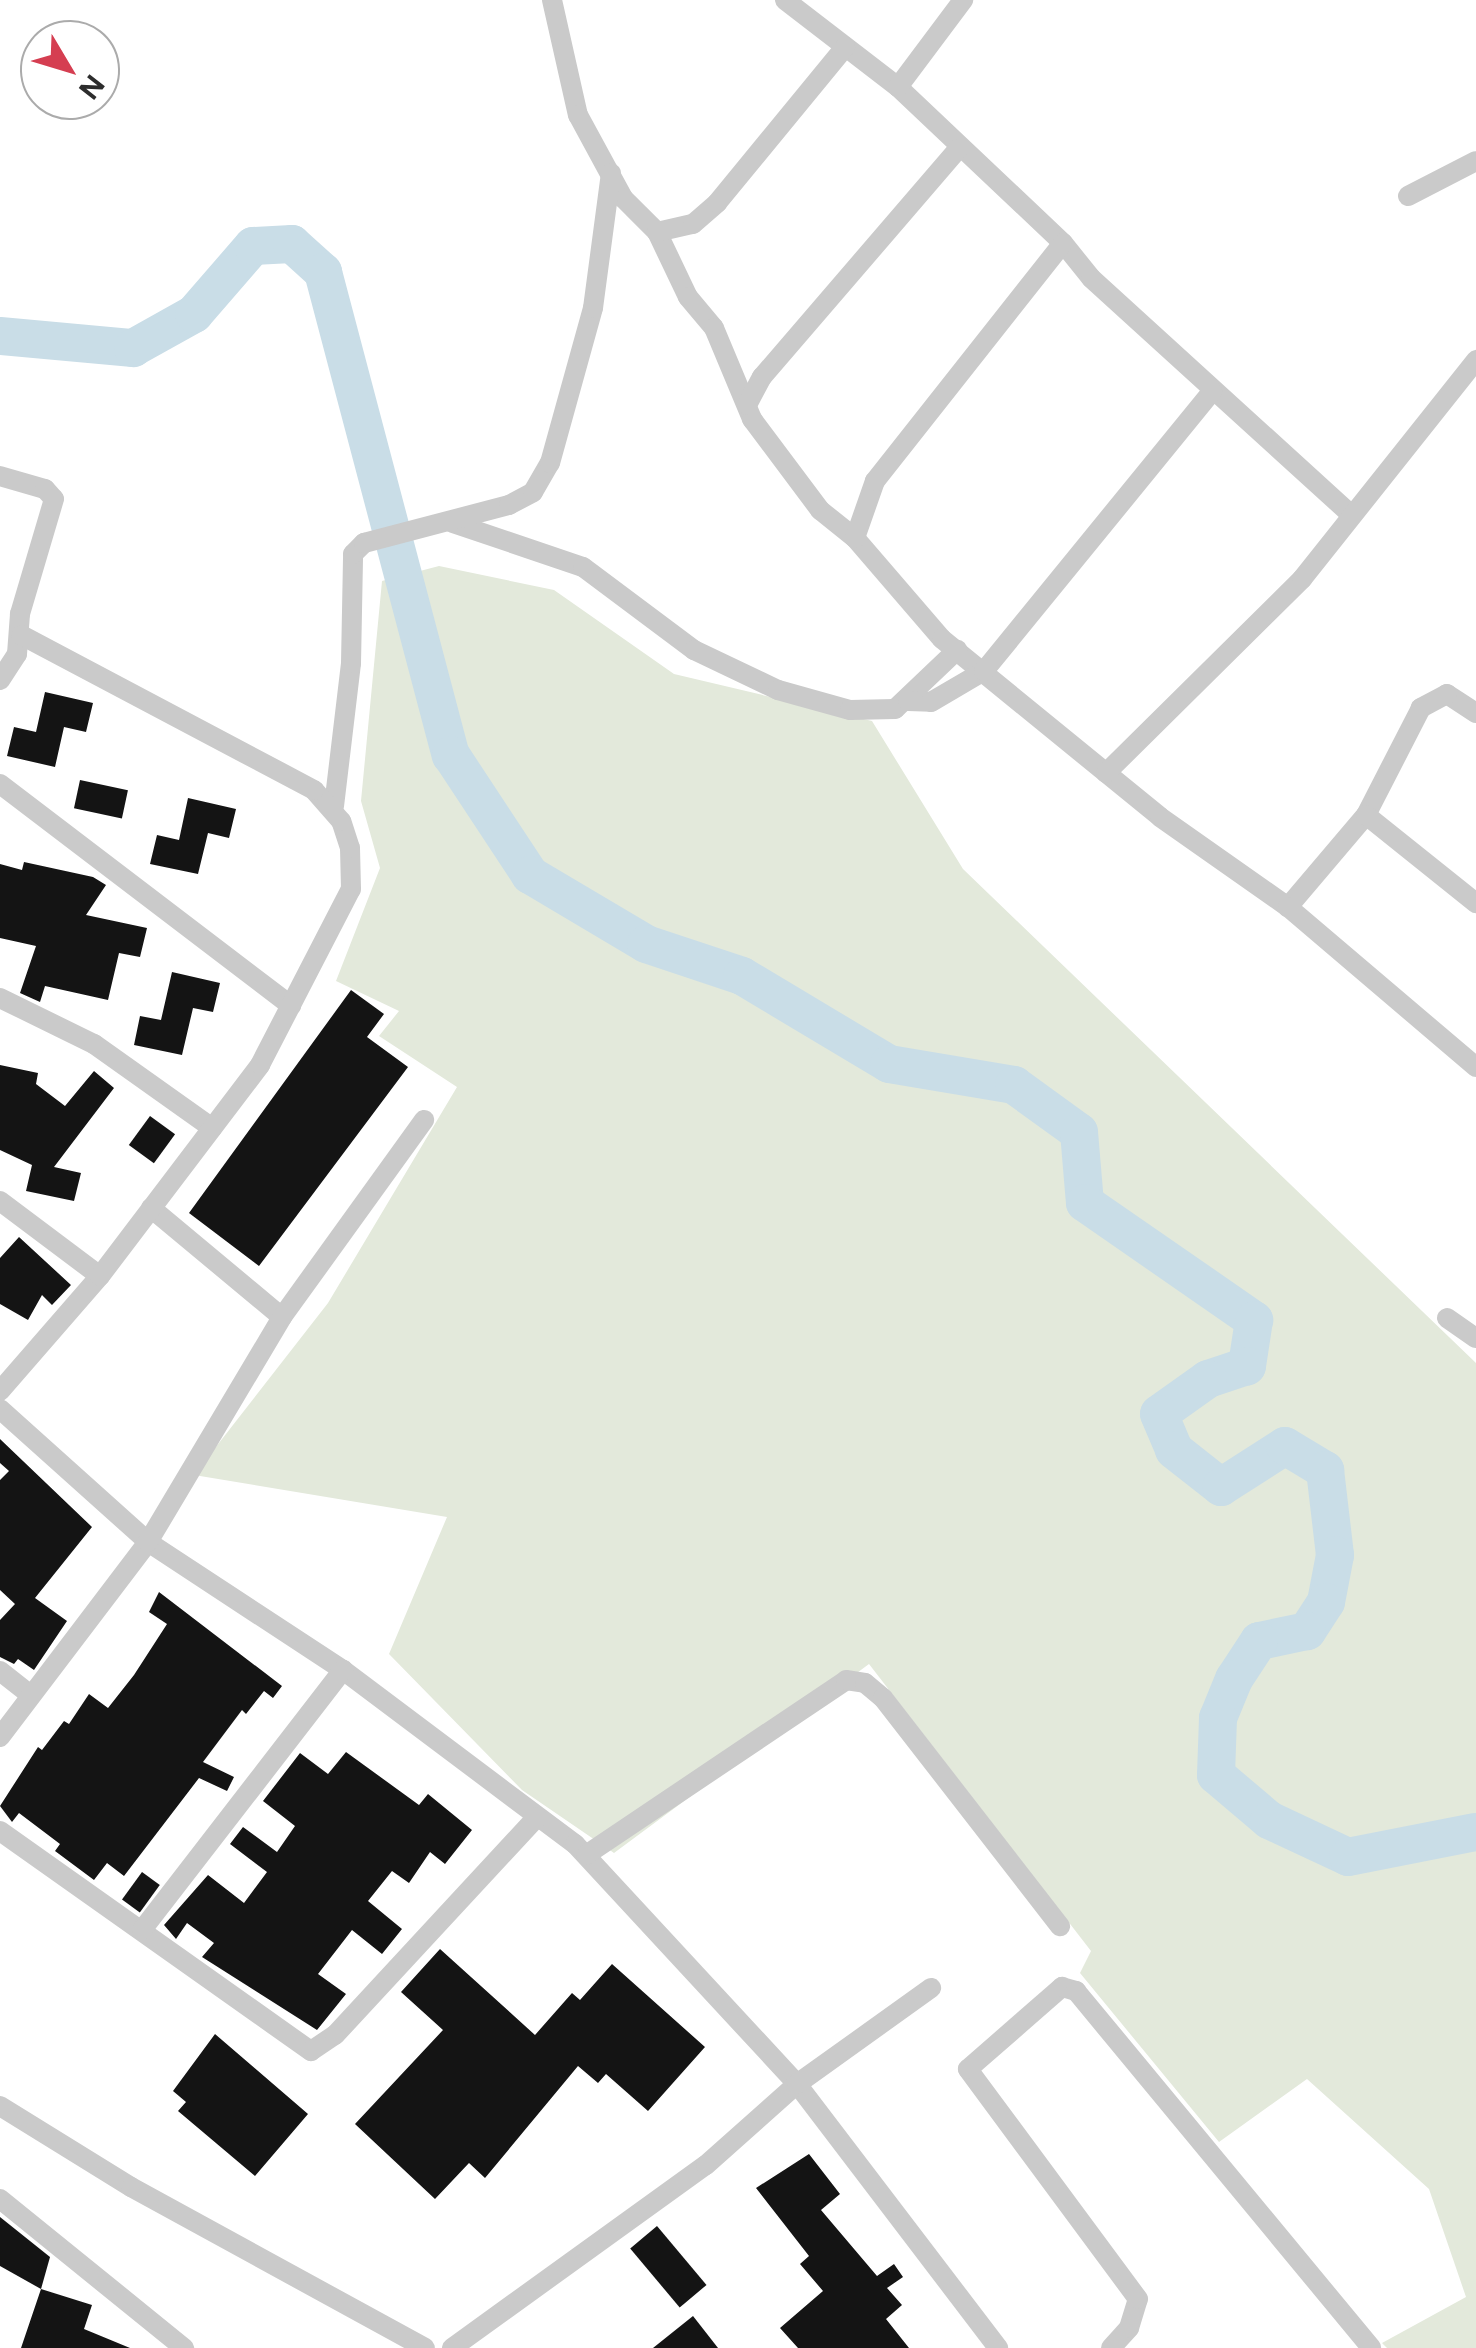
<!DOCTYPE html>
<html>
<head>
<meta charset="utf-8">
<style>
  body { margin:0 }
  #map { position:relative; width:1476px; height:2348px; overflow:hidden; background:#fff; font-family:Figtree,sans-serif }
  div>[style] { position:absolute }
  .green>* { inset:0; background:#e3e9db }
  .river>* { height:38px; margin:-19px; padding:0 19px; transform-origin:19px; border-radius:19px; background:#c9dde7 }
  .building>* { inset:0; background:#141414; transform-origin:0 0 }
  .minor>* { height:20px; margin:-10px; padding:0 10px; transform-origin:10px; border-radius:10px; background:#cacaca }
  span { translate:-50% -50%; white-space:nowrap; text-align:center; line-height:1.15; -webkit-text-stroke:10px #fff; paint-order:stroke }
  .north { position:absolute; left:20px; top:20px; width:100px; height:100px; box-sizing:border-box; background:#fff; border:2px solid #ababab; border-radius:50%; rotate:128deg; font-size:28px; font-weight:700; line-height:40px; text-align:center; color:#2d2d2d }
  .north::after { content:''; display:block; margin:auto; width:35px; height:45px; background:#d53e51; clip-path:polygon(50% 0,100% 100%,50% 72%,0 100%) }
</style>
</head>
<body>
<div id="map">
  <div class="green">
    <div style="clip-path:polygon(439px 566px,554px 590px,674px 674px,872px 721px,963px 869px,1476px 1363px,1476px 2348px,1387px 2348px,1382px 2343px,1466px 2297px,1429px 2189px,1307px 2079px,1219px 2142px,1080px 1973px,1091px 1951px,869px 1664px,614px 1853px,522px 1790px,389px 1654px,447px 1517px,194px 1475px,328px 1303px,457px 1087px,379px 1036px,399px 1011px,336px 981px,380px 868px,361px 801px,382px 581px)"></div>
  </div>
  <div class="river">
    <div style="left:0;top:336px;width:134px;rotate:5.2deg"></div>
    <div style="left:133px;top:348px;width:70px;rotate:-29.1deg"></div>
    <div style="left:194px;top:314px;width:90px;rotate:-49.1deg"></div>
    <div style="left:253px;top:246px;width:39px;rotate:-3deg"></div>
    <div style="left:292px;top:244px;width:42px;rotate:42.1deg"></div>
    <div style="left:323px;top:272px;width:500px;rotate:75.2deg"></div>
    <div style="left:451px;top:755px;width:144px;rotate:56.6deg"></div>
    <div style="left:530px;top:875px;width:135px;rotate:30.7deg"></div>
    <div style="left:646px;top:944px;width:101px;rotate:18.4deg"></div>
    <div style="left:742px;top:976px;width:171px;rotate:30.9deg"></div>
    <div style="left:889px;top:1064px;width:127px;rotate:9.5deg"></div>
    <div style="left:1014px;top:1085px;width:80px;rotate:35.9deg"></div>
    <div style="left:1079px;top:1132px;width:71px;rotate:85.2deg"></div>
    <div style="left:1085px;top:1203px;width:206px;rotate:34.7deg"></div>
    <div style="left:1254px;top:1320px;width:47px;rotate:98.7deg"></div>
    <div style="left:1247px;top:1366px;width:41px;rotate:161.6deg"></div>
    <div style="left:1208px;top:1379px;width:60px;rotate:144.5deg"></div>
    <div style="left:1159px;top:1414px;width:39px;rotate:67deg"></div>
    <div style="left:1174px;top:1450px;width:60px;rotate:38.2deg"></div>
    <div style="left:1221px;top:1487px;width:76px;rotate:-32.6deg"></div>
    <div style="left:1285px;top:1446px;width:47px;rotate:31deg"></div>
    <div style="left:1325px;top:1470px;width:86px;rotate:83.3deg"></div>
    <div style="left:1335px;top:1555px;width:48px;rotate:100.8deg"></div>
    <div style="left:1326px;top:1602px;width:35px;rotate:123deg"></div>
    <div style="left:1307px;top:1631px;width:49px;rotate:168.2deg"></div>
    <div style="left:1259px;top:1641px;width:45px;rotate:123.3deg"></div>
    <div style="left:1234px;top:1679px;width:42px;rotate:112.3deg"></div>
    <div style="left:1218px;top:1718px;width:57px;rotate:92deg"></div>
    <div style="left:1216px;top:1775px;width:70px;rotate:40.3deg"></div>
    <div style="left:1269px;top:1820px;width:87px;rotate:25.1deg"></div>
    <div style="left:1348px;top:1857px;width:130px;rotate:-11.1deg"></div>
  </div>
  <div class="building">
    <div style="clip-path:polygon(45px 692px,93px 703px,86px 732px,64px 727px,55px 767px,7px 756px,14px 727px,36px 732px)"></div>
    <div style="left:80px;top:780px;width:49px;height:29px;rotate:12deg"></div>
    <div style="clip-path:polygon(188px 798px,236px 809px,229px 838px,208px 833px,198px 874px,150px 864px,157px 835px,179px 840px)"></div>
    <div style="clip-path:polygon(24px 862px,93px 877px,106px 885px,86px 915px,147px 928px,140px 957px,119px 953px,108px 1000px,45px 986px,40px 1002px,20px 993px,36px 946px,0 938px,0 864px,22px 870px)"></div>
    <div style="clip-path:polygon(172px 972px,220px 983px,213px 1012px,193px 1008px,182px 1055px,134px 1045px,140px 1016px,161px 1020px)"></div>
    <div style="clip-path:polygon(351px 990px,384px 1014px,367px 1037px,408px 1067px,259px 1266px,189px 1213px)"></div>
    <div style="clip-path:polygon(0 1065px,38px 1073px,36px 1084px,65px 1106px,94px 1071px,114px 1088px,54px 1167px,81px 1173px,74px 1201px,26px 1191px,32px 1165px,0 1150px)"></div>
    <div style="left:150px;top:1116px;width:31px;height:36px;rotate:36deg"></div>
    <div style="clip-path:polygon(19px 1237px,71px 1285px,52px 1305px,42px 1295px,28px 1320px,0 1304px,0 1258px)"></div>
    <div style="clip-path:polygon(0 1439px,92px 1527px,35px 1598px,67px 1621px,34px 1670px,18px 1659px,14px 1664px,0 1657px,0 1620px,15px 1604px,0 1590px,0 1480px,9px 1471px,0 1463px)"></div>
    <div style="clip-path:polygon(159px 1592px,282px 1686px,273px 1698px,264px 1691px,246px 1714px,242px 1710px,203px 1762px,234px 1777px,227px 1791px,199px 1778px,124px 1876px,107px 1863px,94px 1880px,55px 1851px,60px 1844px,19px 1813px,12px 1822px,0 1806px,38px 1747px,42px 1750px,64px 1721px,69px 1724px,89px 1694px,108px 1708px,134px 1675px,167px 1624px,149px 1612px)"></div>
    <div style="clip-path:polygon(346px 1752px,419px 1805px,428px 1794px,472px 1830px,445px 1864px,430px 1852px,409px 1883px,392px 1871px,368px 1901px,402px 1929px,382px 1954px,352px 1930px,318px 1974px,346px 1994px,317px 2030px,202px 1957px,214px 1943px,187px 1923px,176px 1939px,164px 1925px,208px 1875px,244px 1903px,267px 1872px,230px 1844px,243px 1827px,277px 1852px,295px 1826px,263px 1801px,300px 1753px,328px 1774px)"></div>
    <div style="left:142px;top:1872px;width:22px;height:34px;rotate:36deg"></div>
    <div style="clip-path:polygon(440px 1949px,535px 2035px,572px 1993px,580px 2000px,612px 1964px,705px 2047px,648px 2111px,606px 2074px,598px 2083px,578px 2066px,485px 2178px,469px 2163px,435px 2199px,355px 2124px,443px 2030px,401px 1992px)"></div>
    <div style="clip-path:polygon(215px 2034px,308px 2114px,255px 2176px,178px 2111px,186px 2102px,173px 2091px)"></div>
    <div style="clip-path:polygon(809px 2154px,840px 2194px,821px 2210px,877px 2276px,894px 2264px,903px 2277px,887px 2288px,902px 2305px,886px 2319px,909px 2348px,798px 2348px,780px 2328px,823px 2291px,800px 2264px,809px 2256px,756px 2188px)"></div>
    <div style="clip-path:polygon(0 2217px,50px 2257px,41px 2289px,0 2266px)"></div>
    <div style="left:657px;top:2226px;width:77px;height:35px;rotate:50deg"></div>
    <div style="clip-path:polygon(41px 2289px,92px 2305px,84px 2329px,130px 2348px,21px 2348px)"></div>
    <div style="clip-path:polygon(693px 2316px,718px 2348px,653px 2348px)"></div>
  </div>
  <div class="minor">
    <div style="left:552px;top:0;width:118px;rotate:77.3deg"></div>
    <div style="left:578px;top:115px;width:94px;rotate:61.5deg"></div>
    <div style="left:623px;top:198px;width:48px;rotate:45deg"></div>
    <div style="left:657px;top:232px;width:72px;rotate:64.5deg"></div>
    <div style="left:688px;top:297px;width:40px;rotate:50deg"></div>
    <div style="left:714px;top:328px;width:99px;rotate:67.3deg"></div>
    <div style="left:752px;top:419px;width:114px;rotate:53.2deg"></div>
    <div style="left:820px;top:510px;width:45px;rotate:38.7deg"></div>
    <div style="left:855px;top:538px;width:133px;rotate:49.3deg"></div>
    <div style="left:942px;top:639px;width:281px;rotate:39.2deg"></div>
    <div style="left:1160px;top:817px;width:156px;rotate:35.1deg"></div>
    <div style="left:785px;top:0;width:143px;rotate:37.6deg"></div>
    <div style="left:898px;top:87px;width:227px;rotate:43.4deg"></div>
    <div style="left:1063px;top:243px;width:45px;rotate:51.3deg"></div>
    <div style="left:1091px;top:278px;width:349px;rotate:42.3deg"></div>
    <div style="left:898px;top:87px;width:109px;rotate:-53.2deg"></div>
    <div style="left:1408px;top:196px;width:76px;rotate:-27.2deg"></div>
    <div style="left:657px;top:232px;width:37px;rotate:-13deg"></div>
    <div style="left:693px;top:224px;width:32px;rotate:-41deg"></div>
    <div style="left:717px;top:203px;width:202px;rotate:-50.6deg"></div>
    <div style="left:747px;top:405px;width:32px;rotate:-62deg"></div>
    <div style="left:762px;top:377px;width:301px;rotate:-49.3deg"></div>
    <div style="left:0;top:476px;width:47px;rotate:16.1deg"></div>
    <div style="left:45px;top:489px;width:13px;rotate:48deg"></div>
    <div style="left:54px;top:499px;width:120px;rotate:106.5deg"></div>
    <div style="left:20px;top:614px;width:40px;rotate:94.3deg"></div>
    <div style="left:17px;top:654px;width:31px;rotate:123deg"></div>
    <div style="left:453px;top:523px;width:137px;rotate:18.7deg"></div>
    <div style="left:583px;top:567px;width:139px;rotate:36.8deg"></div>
    <div style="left:694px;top:650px;width:93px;rotate:25.5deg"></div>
    <div style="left:778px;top:690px;width:75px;rotate:15.5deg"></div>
    <div style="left:850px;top:710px;width:45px;rotate:-1.3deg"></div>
    <div style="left:895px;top:709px;width:86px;rotate:-43.6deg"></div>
    <div style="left:855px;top:538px;width:60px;rotate:-70.7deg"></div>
    <div style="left:875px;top:481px;width:303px;rotate:-51.7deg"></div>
    <div style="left:908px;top:701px;width:23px;rotate:2deg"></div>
    <div style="left:931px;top:702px;width:61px;rotate:-30.3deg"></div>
    <div style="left:984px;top:671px;width:361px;rotate:-50.8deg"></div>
    <div style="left:1476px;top:713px;width:35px;rotate:-147deg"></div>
    <div style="left:1447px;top:694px;width:30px;rotate:152deg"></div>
    <div style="left:1421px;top:708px;width:120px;rotate:117.2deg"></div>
    <div style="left:1366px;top:815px;width:121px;rotate:130.3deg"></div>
    <div style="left:1288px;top:907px;width:247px;rotate:40.4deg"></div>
    <div style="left:1106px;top:773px;width:276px;rotate:-44.7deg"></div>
    <div style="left:1302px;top:579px;width:280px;rotate:-51.5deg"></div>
    <div style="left:0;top:784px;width:366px;rotate:37.3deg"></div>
    <div style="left:334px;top:806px;width:144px;rotate:-83.2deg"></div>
    <div style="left:351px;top:663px;width:109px;rotate:-88.9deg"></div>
    <div style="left:353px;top:554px;width:16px;rotate:-45deg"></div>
    <div style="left:364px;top:543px;width:150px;rotate:-14.7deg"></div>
    <div style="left:509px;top:505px;width:27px;rotate:-28deg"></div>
    <div style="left:533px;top:492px;width:34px;rotate:-60deg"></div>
    <div style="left:550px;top:463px;width:161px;rotate:-74.5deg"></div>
    <div style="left:593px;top:308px;width:136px;rotate:-82.4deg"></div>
    <div style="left:1366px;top:815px;width:141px;rotate:38.7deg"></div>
    <div style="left:0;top:998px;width:105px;rotate:26.1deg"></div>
    <div style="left:94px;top:1044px;width:145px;rotate:35.4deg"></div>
    <div style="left:0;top:1201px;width:125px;rotate:36.9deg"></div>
    <div style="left:151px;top:1208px;width:170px;rotate:39.8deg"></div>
    <div style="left:1447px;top:1318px;width:35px;rotate:35deg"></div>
    <div style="left:0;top:1391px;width:152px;rotate:-49deg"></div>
    <div style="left:100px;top:1276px;width:265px;rotate:-52.8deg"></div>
    <div style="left:260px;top:1065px;width:198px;rotate:-62.7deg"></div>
    <div style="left:351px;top:889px;width:41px;rotate:-91.4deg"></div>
    <div style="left:350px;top:848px;width:28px;rotate:-108deg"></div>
    <div style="left:341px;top:821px;width:41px;rotate:-131.1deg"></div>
    <div style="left:314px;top:790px;width:331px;rotate:-152.1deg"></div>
    <div style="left:0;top:1409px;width:199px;rotate:41.9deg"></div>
    <div style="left:148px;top:1542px;width:233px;rotate:33.3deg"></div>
    <div style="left:343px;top:1670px;width:290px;rotate:36.9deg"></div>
    <div style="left:575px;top:1844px;width:327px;rotate:47.2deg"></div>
    <div style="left:797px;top:2084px;width:332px;rotate:52.7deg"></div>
    <div style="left:0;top:1671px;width:39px;rotate:38deg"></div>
    <div style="left:0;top:1737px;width:245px;rotate:-52.8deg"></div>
    <div style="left:148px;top:1542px;width:262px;rotate:-59.2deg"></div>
    <div style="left:282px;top:1317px;width:243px;rotate:-54.2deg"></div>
    <div style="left:0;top:1831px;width:381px;rotate:35.3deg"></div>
    <div style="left:311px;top:2051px;width:29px;rotate:-34deg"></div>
    <div style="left:335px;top:2035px;width:297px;rotate:-47.2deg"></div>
    <div style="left:586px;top:1855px;width:313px;rotate:-33.9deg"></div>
    <div style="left:846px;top:1680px;width:19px;rotate:9deg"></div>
    <div style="left:865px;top:1683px;width:23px;rotate:40deg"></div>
    <div style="left:883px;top:1698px;width:289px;rotate:52.2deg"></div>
    <div style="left:142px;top:1930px;width:329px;rotate:-52.3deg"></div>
    <div style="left:0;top:2106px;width:154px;rotate:31.7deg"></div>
    <div style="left:131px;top:2187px;width:335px;rotate:28.7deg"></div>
    <div style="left:0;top:2199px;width:237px;rotate:39deg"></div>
    <div style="left:452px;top:2348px;width:313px;rotate:-35.8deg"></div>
    <div style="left:706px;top:2165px;width:122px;rotate:-41.7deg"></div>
    <div style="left:797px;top:2084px;width:165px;rotate:-35.6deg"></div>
    <div style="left:1111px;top:2348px;width:27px;rotate:-48deg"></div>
    <div style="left:1129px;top:2328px;width:30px;rotate:-73deg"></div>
    <div style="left:1138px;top:2299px;width:286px;rotate:-126.5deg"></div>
    <div style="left:968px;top:2069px;width:125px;rotate:-41.1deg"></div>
    <div style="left:1062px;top:1987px;width:15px;rotate:16deg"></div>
    <div style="left:1076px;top:1991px;width:463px;rotate:50.4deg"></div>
  </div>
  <div class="north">N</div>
</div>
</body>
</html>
